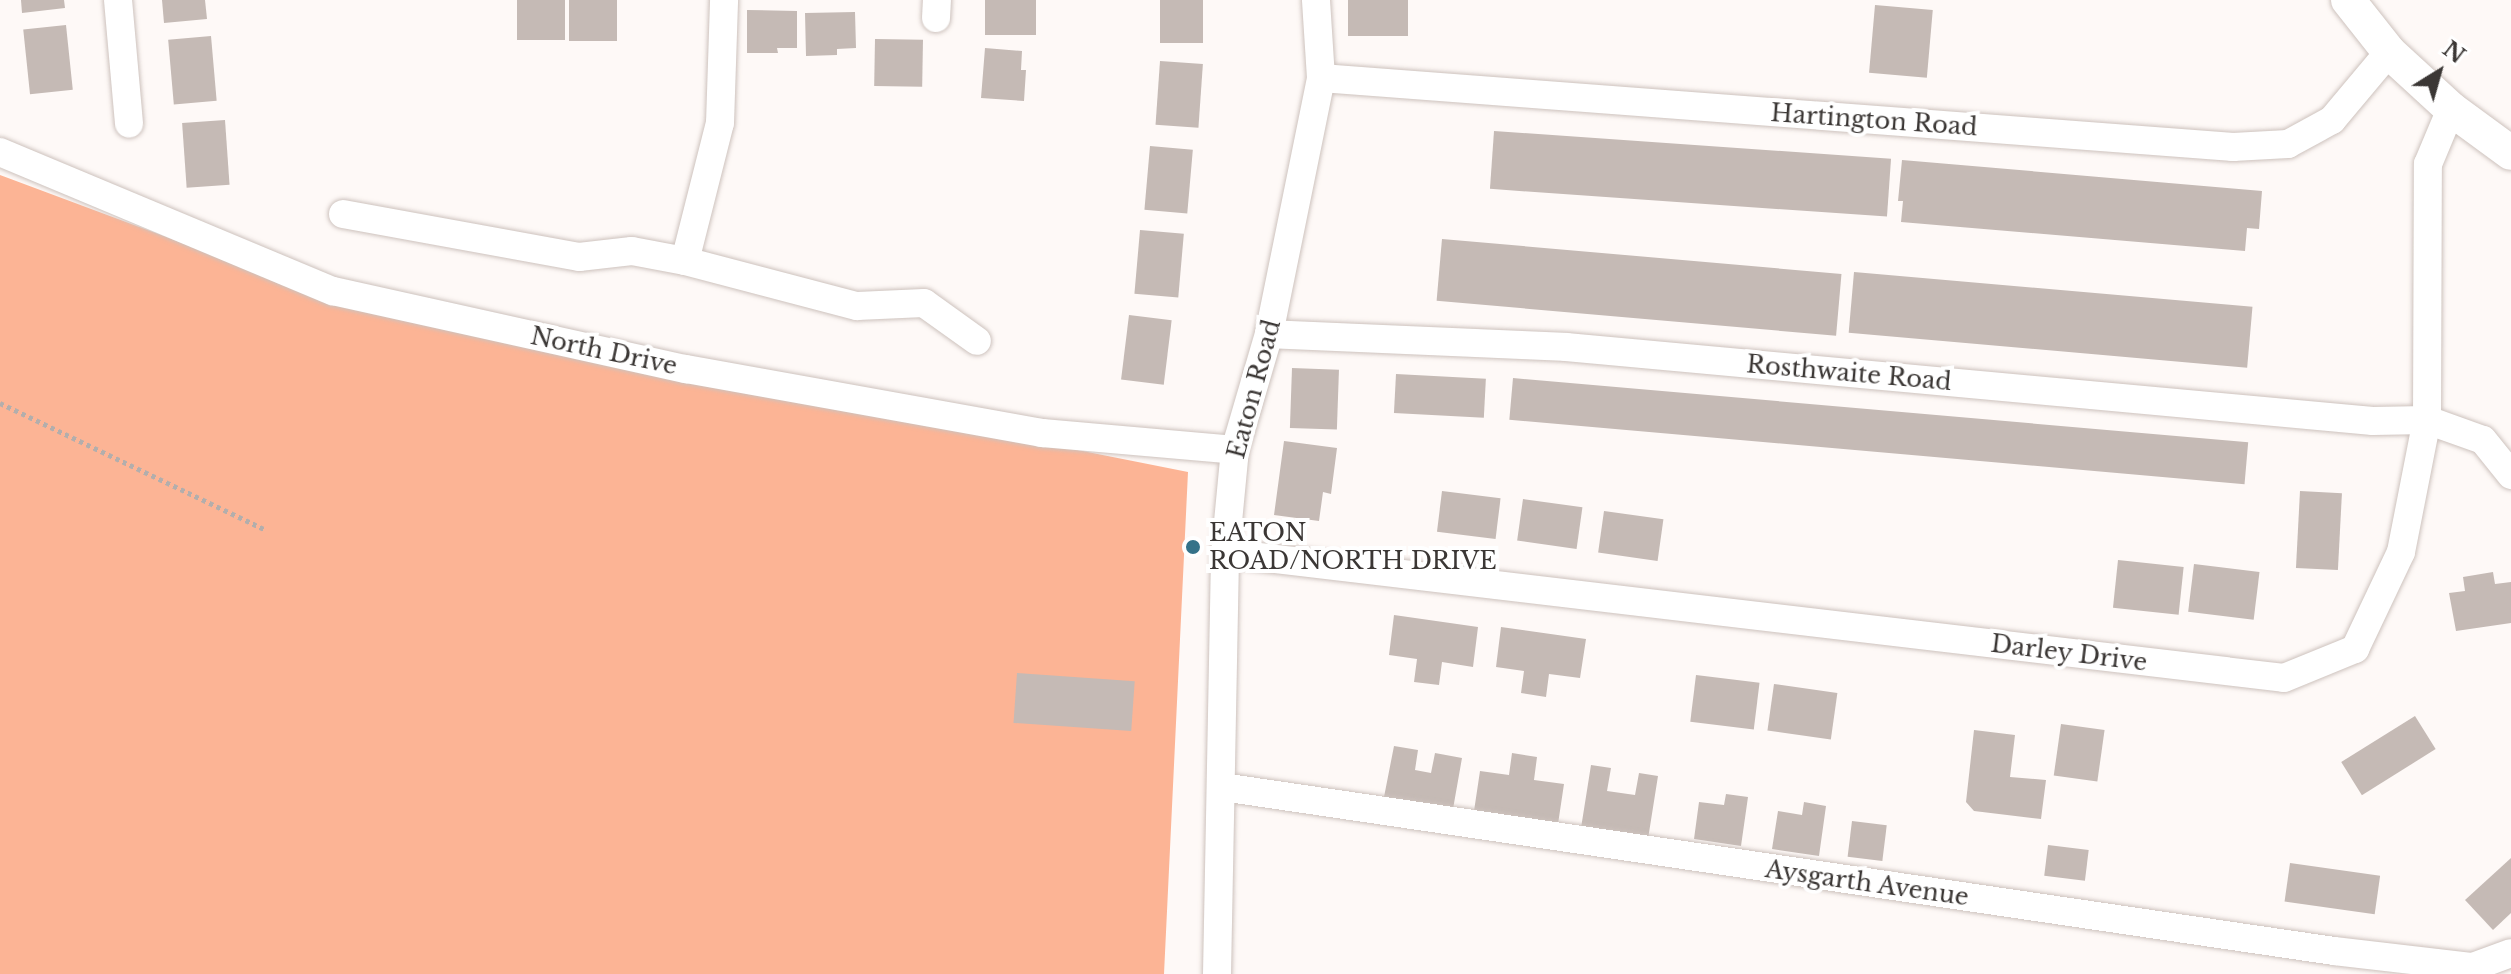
<!DOCTYPE html>
<html>
<head>
<meta charset="utf-8">
<style>
  body { margin:0 }
  #map { position:relative; width:2511px; height:974px; overflow:hidden; background:#fef9f7; font-family:"Libre Baskerville",serif }
  div>[style] { position:absolute }
  .green>* { inset:0; background:#fcb495 }
  .building>* { inset:0; background:#c5bab5; transform-origin:0 0 }
  .path>* { height:5px; margin-top:-2.5px; transform-origin:0; background:repeating-linear-gradient(90deg,#b3aeac 0 4px,transparent 0 8px) }
  .roads { filter:drop-shadow(0 0 2px #cdc2bd) drop-shadow(0 0 2px #cdc2bd) }
  .minor>* { height:28px; margin:-14px; padding:0 14px; transform-origin:14px; border-radius:14px; background:#fff }
  .tertiary>* { height:34px; margin:-17px; padding:0 17px; transform-origin:17px; border-radius:17px; background:#fff }
  .dots>* { width:22px; height:22px; translate:-50% -50%; box-sizing:border-box; border:4px solid #fff; border-radius:50% }
  span { translate:-50% -50%; white-space:nowrap; text-align:center; line-height:1.15; -webkit-text-stroke:8px #fff; paint-order:stroke }
  .street-label { font-size:24px; color:#3b3735 }
  .poi-label { font-size:24px; color:#3b3735 }
  .left { translate:0 -50%; text-align:left }
  .north { position:absolute; left:2399px; top:32px; width:80px; height:80px; -webkit-text-stroke:6px #fff; paint-order:stroke; rotate:37deg; font-size:22px; font-weight:700; line-height:32px; text-align:center; color:#3b3735 }
  .north::after { content:''; display:block; margin:auto; width:28px; height:36px; background:#3b3735; clip-path:polygon(50% 0,100% 100%,50% 72%,0 100%) }
</style>
</head>
<body>
<div id="map">
  <div class="green">
    <div style="clip-path:polygon(0 175px,346px 304px,1188px 472px,1164px 974px,0 974px)"></div>
  </div>
  <div class="building">
    <div style="clip-path:polygon(21px 0,64px 0,65px 8px,22px 13px)"></div>
    <div style="clip-path:polygon(162px 0,205px 0,207px 19px,164px 23px)"></div>
    <div style="left:517px;top:0;width:48px;height:40px"></div>
    <div style="left:569px;top:0;width:48px;height:41px"></div>
    <div style="left:985px;top:0;width:51px;height:35px"></div>
    <div style="left:1160px;top:0;width:43px;height:43px"></div>
    <div style="left:1348px;top:0;width:60px;height:36px"></div>
    <div style="left:1875px;top:5px;width:58px;height:68px;rotate:5deg"></div>
    <div style="clip-path:polygon(747px 10px,797px 11px,797px 48px,777px 48px,778px 53px,747px 53px)"></div>
    <div style="clip-path:polygon(855px 12px,856px 48px,837px 49px,837px 55px,806px 56px,805px 13px)"></div>
    <div style="left:66px;top:25px;width:65px;height:43px;rotate:84deg"></div>
    <div style="left:211px;top:36px;width:65px;height:43px;rotate:85deg"></div>
    <div style="left:875px;top:39px;width:48px;height:47px;rotate:1deg"></div>
    <div style="clip-path:polygon(985px 48px,1022px 51px,1021px 70px,1026px 70px,1024px 101px,981px 98px)"></div>
    <div style="left:1160px;top:61px;width:43px;height:64px;rotate:4deg"></div>
    <div style="left:225px;top:120px;width:65px;height:43px;rotate:86deg"></div>
    <div style="left:1494px;top:131px;width:398px;height:58px;rotate:4deg"></div>
    <div style="left:1150px;top:146px;width:43px;height:64px;rotate:5deg"></div>
    <div style="clip-path:polygon(1902px 160px,2262px 191px,2259px 229px,2247px 228px,2245px 251px,1901px 222px,1903px 201px,1898px 201px)"></div>
    <div style="left:1140px;top:230px;width:44px;height:64px;rotate:5deg"></div>
    <div style="left:1442px;top:239px;width:401px;height:62px;rotate:5deg"></div>
    <div style="left:1854px;top:272px;width:400px;height:61px;rotate:5deg"></div>
    <div style="left:1129px;top:315px;width:43px;height:65px;rotate:7deg"></div>
    <div style="left:1292px;top:368px;width:47px;height:60px;rotate:2deg"></div>
    <div style="left:1396px;top:374px;width:90px;height:39px;rotate:3deg"></div>
    <div style="left:1513px;top:378px;width:738px;height:42px;rotate:5deg"></div>
    <div style="clip-path:polygon(1284px 441px,1337px 448px,1331px 494px,1323px 492px,1319px 521px,1274px 515px)"></div>
    <div style="left:1442px;top:491px;width:59px;height:41px;rotate:7deg"></div>
    <div style="left:2300px;top:491px;width:42px;height:77px;rotate:3deg"></div>
    <div style="left:1523px;top:499px;width:60px;height:42px;rotate:8deg"></div>
    <div style="left:1604px;top:511px;width:60px;height:42px;rotate:8deg"></div>
    <div style="left:2118px;top:560px;width:66px;height:48px;rotate:6deg"></div>
    <div style="left:2194px;top:564px;width:66px;height:48px;rotate:7deg"></div>
    <div style="clip-path:polygon(2493px 572px,2495px 584px,2511px 582px,2511px 623px,2456px 631px,2449px 593px,2465px 591px,2463px 577px)"></div>
    <div style="clip-path:polygon(1394px 615px,1478px 627px,1473px 667px,1442px 662px,1439px 685px,1414px 682px,1417px 659px,1389px 655px)"></div>
    <div style="clip-path:polygon(1501px 627px,1586px 639px,1580px 678px,1549px 674px,1546px 697px,1521px 693px,1524px 671px,1496px 667px)"></div>
    <div style="left:1017px;top:673px;width:118px;height:50px;rotate:4deg"></div>
    <div style="left:1696px;top:675px;width:64px;height:47px;rotate:7deg"></div>
    <div style="left:1774px;top:684px;width:64px;height:47px;rotate:8deg"></div>
    <div style="left:2415px;top:716px;width:39px;height:87px;rotate:58deg"></div>
    <div style="left:2061px;top:724px;width:44px;height:52px;rotate:8deg"></div>
    <div style="clip-path:polygon(1974px 730px,2015px 735px,2010px 777px,2046px 780px,2041px 819px,1974px 811px,1966px 802px)"></div>
    <div style="clip-path:polygon(1394px 746px,1418px 750px,1415px 770px,1431px 773px,1435px 753px,1462px 758px,1453px 809px,1384px 797px)"></div>
    <div style="clip-path:polygon(1512px 753px,1537px 757px,1534px 780px,1564px 784px,1558px 824px,1474px 811px,1480px 771px,1509px 775px)"></div>
    <div style="clip-path:polygon(1591px 765px,1611px 768px,1607px 791px,1635px 795px,1639px 773px,1658px 776px,1648px 839px,1581px 828px)"></div>
    <div style="clip-path:polygon(1726px 794px,1748px 797px,1741px 846px,1694px 839px,1699px 802px,1724px 805px)"></div>
    <div style="clip-path:polygon(1804px 802px,1826px 806px,1819px 856px,1772px 849px,1778px 811px,1802px 815px)"></div>
    <div style="left:1852px;top:821px;width:35px;height:36px;rotate:7deg"></div>
    <div style="left:2048px;top:845px;width:41px;height:31px;rotate:7deg"></div>
    <div style="clip-path:polygon(2511px 858px,2511px 913px,2493px 930px,2465px 900px)"></div>
    <div style="left:2290px;top:863px;width:91px;height:39px;rotate:8deg"></div>
  </div>
  <div class="path">
    <div style="left:0;top:403px;width:293px;rotate:25.5deg"></div>
  </div>
  <div class="roads">
    <div class="minor">
      <div style="left:118px;top:0;width:124px;rotate:84.9deg"></div>
      <div style="left:936px;top:18px;width:18px;rotate:-87deg"></div>
      <div style="left:1321px;top:78px;width:915px;rotate:4.33deg"></div>
      <div style="left:2233px;top:147px;width:55px;rotate:-3.1deg"></div>
      <div style="left:2288px;top:144px;width:50px;rotate:-28.6deg"></div>
      <div style="left:2332px;top:120px;width:89px;rotate:-50deg"></div>
      <div style="left:0;top:152px;width:361px;rotate:22.7deg"></div>
      <div style="left:333px;top:291px;width:362px;rotate:12.5deg"></div>
      <div style="left:686px;top:369px;width:362px;rotate:10.2deg"></div>
      <div style="left:1042px;top:433px;width:194px;rotate:5deg"></div>
      <div style="left:343px;top:214px;width:240px;rotate:10.3deg"></div>
      <div style="left:579px;top:257px;width:53px;rotate:-6.5deg"></div>
      <div style="left:632px;top:251px;width:54px;rotate:10.7deg"></div>
      <div style="left:685px;top:261px;width:178px;rotate:14.7deg"></div>
      <div style="left:857px;top:306px;width:67px;rotate:-2.6deg"></div>
      <div style="left:924px;top:303px;width:65px;rotate:35.6deg"></div>
      <div style="left:685px;top:261px;width:142px;rotate:-75.8deg"></div>
      <div style="left:720px;top:123px;width:123px;rotate:-88.1deg"></div>
      <div style="left:1269px;top:334px;width:297px;rotate:2.5deg"></div>
      <div style="left:1566px;top:347px;width:810px;rotate:5.24deg"></div>
      <div style="left:2373px;top:421px;width:54px;rotate:-1.1deg"></div>
      <div style="left:2427px;top:420px;width:59px;rotate:19.7deg"></div>
      <div style="left:2483px;top:440px;width:45px;rotate:51.3deg"></div>
      <div style="left:1225px;top:553px;width:1066px;rotate:6.73deg"></div>
      <div style="left:2284px;top:678px;width:77px;rotate:-22.2deg"></div>
      <div style="left:2355px;top:649px;width:107px;rotate:-64.6deg"></div>
      <div style="left:2401px;top:552px;width:135px;rotate:-78.9deg"></div>
      <div style="left:2427px;top:420px;width:256px;rotate:-89.8deg"></div>
      <div style="left:2428px;top:164px;width:60px;rotate:-67.3deg"></div>
      <div style="left:1222px;top:787px;width:1124px;rotate:8.39deg"></div>
      <div style="left:2334px;top:951px;width:140px;rotate:6.6deg"></div>
      <div style="left:2473px;top:967px;width:40px;rotate:-20.2deg"></div>
      <div style="left:1217px;top:974px;width:421px;rotate:-88.9deg"></div>
      <div style="left:1225px;top:553px;width:103px;rotate:-84.5deg"></div>
      <div style="left:1235px;top:450px;width:121px;rotate:-73.7deg"></div>
      <div style="left:1269px;top:334px;width:261px;rotate:-78.5deg"></div>
      <div style="left:1321px;top:78px;width:78px;rotate:-93.7deg"></div>
    </div>
    <div class="tertiary">
      <div style="left:2348px;top:0;width:66px;rotate:51.7deg"></div>
      <div style="left:2389px;top:52px;width:84px;rotate:42.6deg"></div>
      <div style="left:2451px;top:109px;width:74px;rotate:36.3deg"></div>
    </div>
  </div>
  <div class="dots">
    <div style="left:1193px;top:547px;background:#357289"></div>
  </div>
  <div class="street-label">
    <span style="left:1874px;top:120px;rotate:4deg">Hartington Road</span>
    <span style="left:604px;top:351px;rotate:12deg">North Drive</span>
    <span style="left:1849px;top:373px;rotate:5deg">Rosthwaite Road</span>
    <span style="left:1254px;top:389px;rotate:-75deg">Eaton Road</span>
    <span style="left:2069px;top:653px;rotate:7deg">Darley Drive</span>
    <span style="left:1867px;top:883px;rotate:8deg">Aysgarth Avenue</span>
  </div>
  <div class="poi-label">
    <span class="left" style="left:1209px;top:547px">EATON<br>ROAD/NORTH DRIVE</span>
  </div>
  <div class="north">N</div>
</div>
</body>
</html>
